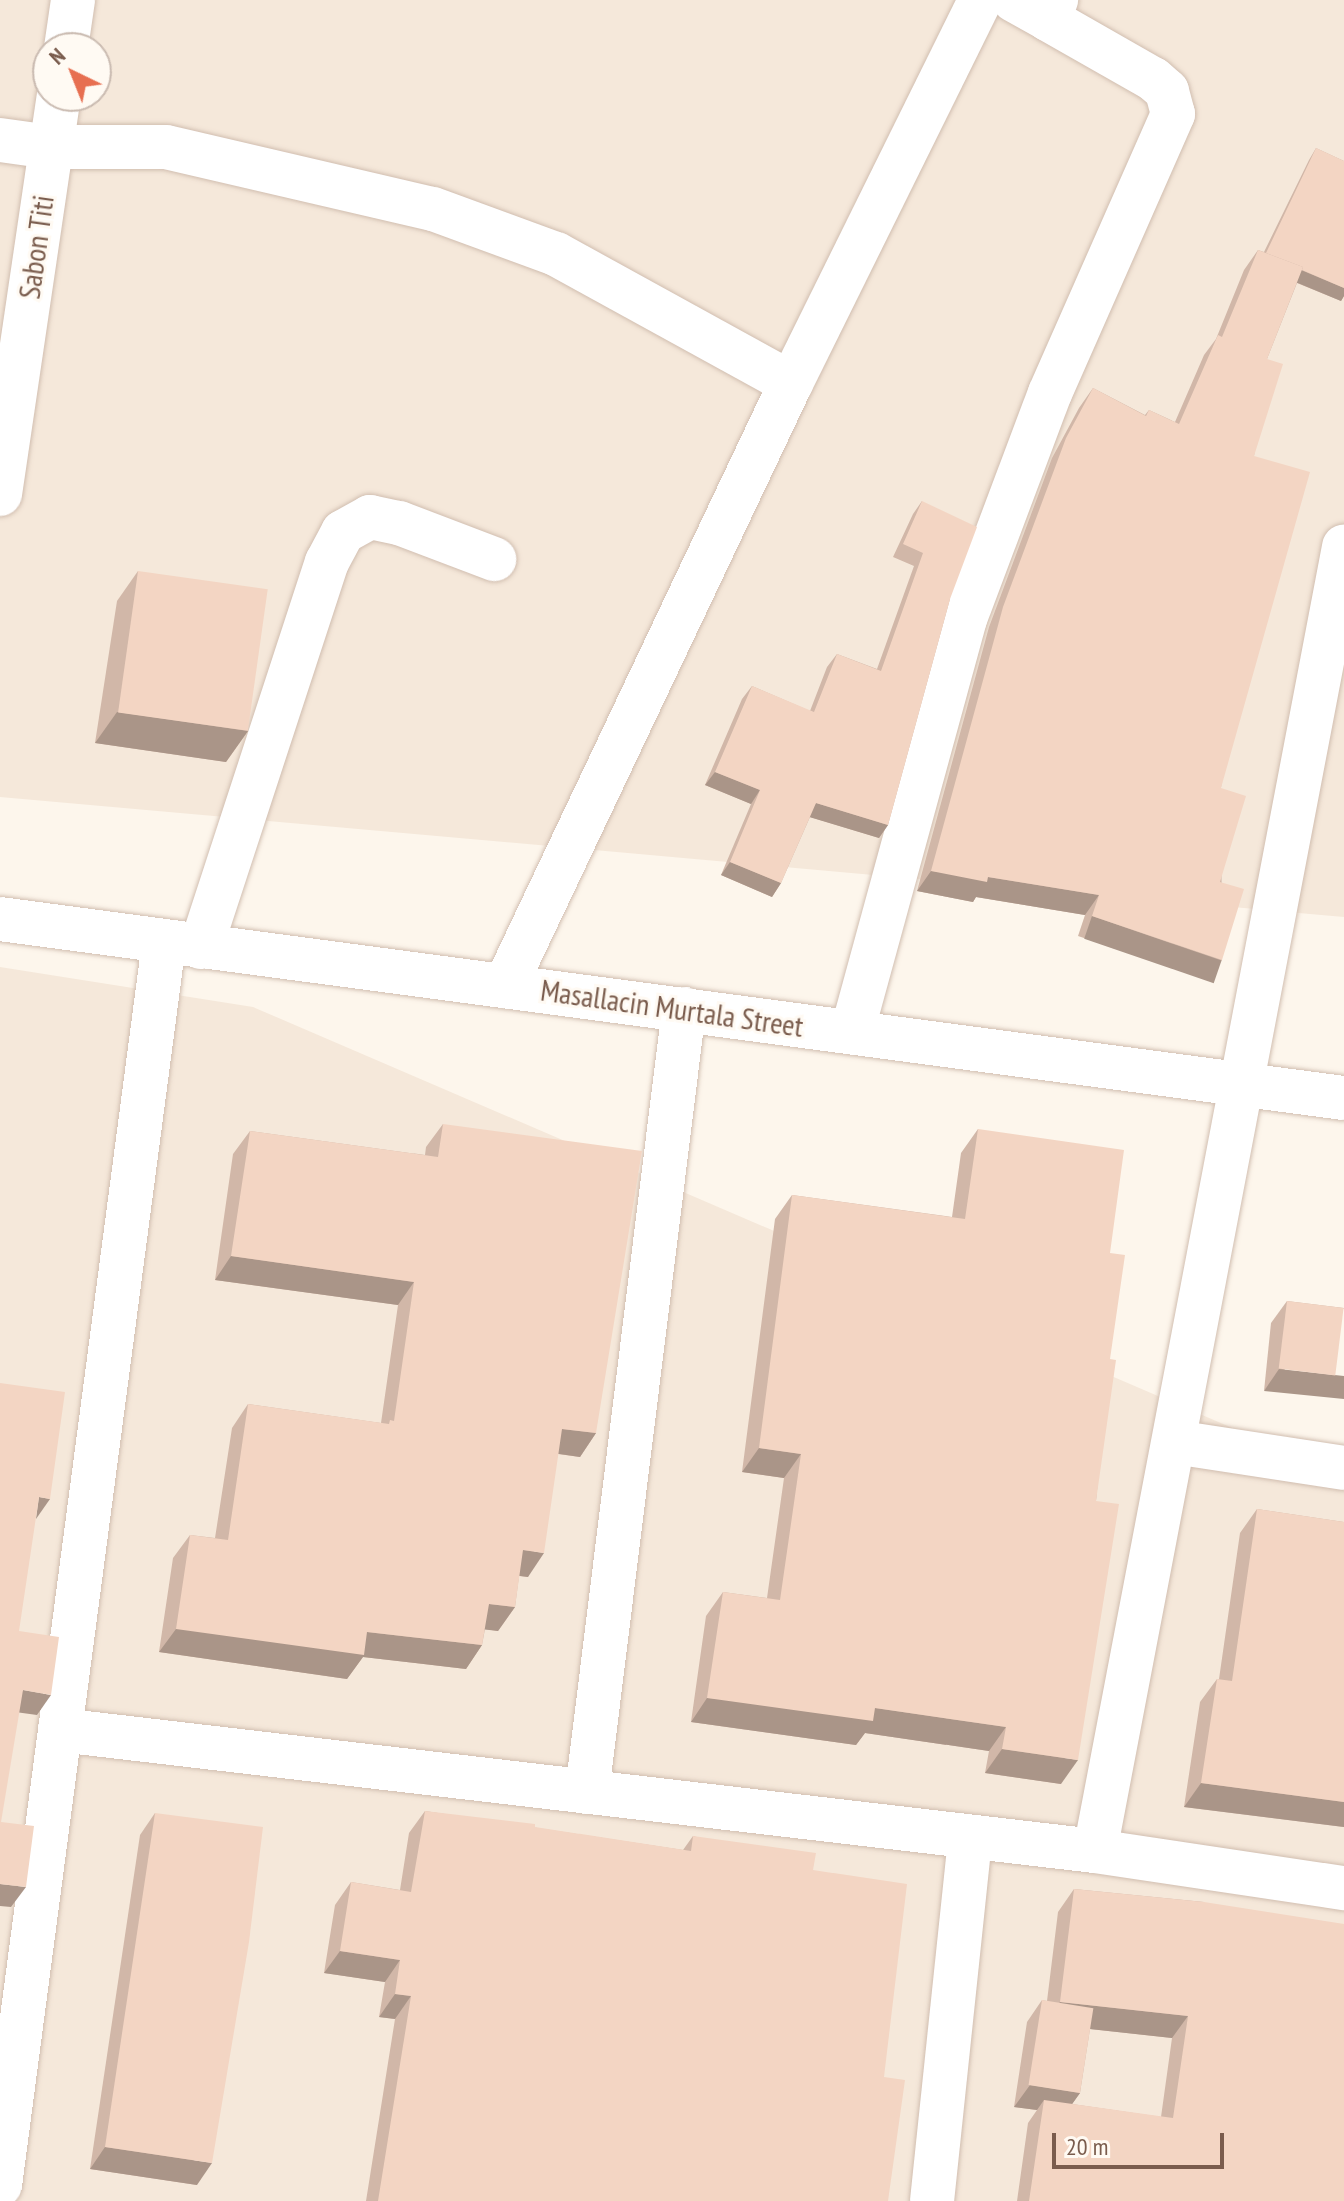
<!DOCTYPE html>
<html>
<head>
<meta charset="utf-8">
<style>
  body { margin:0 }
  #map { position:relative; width:1344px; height:2201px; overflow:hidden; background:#fdf6ec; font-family:"PT Sans Narrow",sans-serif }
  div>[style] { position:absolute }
  .residential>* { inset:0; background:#f5e8da }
  .roads { filter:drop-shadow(0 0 2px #d1beb0) drop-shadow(0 0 2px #d1beb0) }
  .minor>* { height:44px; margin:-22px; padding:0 22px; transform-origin:22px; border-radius:22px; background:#fff }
  .tertiary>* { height:44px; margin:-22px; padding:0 22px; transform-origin:22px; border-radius:22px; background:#fff }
  .wall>* { inset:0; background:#d1b7a8 }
  .shaded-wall>* { inset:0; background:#aa9588; transform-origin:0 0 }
  .building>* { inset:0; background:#f3d5c3; transform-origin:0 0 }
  span { translate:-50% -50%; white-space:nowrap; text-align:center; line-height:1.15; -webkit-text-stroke:6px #fffaf3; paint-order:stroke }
  .street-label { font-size:30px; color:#7a5c4d }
  .north { position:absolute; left:32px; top:32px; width:80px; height:80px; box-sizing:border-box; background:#fffaf3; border:2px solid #cabbb1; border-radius:50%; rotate:317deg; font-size:22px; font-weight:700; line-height:32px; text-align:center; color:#7a5c4d }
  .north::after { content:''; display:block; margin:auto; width:28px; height:36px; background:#e76f51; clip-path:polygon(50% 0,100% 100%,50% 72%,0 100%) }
  .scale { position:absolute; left:1052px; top:2133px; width:172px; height:36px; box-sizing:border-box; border:4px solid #7a5c4d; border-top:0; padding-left:10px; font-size:24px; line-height:28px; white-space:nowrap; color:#7a5c4d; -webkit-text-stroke:6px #fffaf3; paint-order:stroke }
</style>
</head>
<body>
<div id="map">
  <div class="residential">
    <div style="clip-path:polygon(evenodd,0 0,1344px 0,1344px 917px,0 797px,0 0,48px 48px,96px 48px,96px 96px,48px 96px,48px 48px)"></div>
    <div style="clip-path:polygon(0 967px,253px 1007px,1344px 1476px,1344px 2201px,0 2201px)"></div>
  </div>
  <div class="roads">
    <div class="minor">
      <div style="left:1014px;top:0;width:39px;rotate:29deg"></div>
      <div style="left:1048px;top:19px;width:21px;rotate:-67deg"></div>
      <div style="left:66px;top:48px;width:49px;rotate:-81.7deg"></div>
      <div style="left:0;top:140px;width:51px;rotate:7.8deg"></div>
      <div style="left:51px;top:147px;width:115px"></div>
      <div style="left:166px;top:147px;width:274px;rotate:13.1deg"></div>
      <div style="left:433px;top:209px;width:131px;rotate:20.1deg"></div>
      <div style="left:556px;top:254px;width:268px;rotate:28.8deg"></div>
      <div style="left:0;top:494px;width:402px;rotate:-81.6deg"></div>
      <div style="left:201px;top:947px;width:405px;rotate:-71.9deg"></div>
      <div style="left:327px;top:562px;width:34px;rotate:-62deg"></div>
      <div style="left:343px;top:532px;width:31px;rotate:-29deg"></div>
      <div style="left:370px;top:517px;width:30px;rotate:12deg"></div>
      <div style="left:399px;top:523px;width:102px;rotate:20.8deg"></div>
      <div style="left:505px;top:986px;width:667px;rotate:-64.63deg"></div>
      <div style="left:791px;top:383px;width:427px;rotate:-63.7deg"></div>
      <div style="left:852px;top:1032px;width:428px;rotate:-74.7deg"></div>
      <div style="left:965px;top:619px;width:241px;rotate:-69.4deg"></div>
      <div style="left:1050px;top:393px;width:305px;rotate:-66.2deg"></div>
      <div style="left:1173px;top:114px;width:24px;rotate:-105deg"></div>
      <div style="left:1167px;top:91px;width:18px;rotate:-139deg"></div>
      <div style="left:1153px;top:79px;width:121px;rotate:-150.3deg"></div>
      <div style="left:1175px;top:1442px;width:171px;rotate:8.7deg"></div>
      <div style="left:60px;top:1730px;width:1042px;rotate:6.67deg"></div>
      <div style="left:1095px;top:1851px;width:252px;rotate:8.5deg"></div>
      <div style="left:587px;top:1792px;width:789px;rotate:-82.94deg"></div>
      <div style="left:1095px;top:1851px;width:1328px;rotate:-79.19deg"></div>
      <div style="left:0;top:2185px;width:1254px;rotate:-82.48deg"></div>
      <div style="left:932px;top:2201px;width:366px;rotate:-84deg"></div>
    </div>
    <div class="tertiary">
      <div style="left:0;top:919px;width:1356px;rotate:7.59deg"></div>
    </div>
  </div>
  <div class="wall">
    <div style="clip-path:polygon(1316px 148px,1344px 161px,1344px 296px,1341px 301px,1297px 283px,1267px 359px,1254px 456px,1221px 788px,1222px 960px,1208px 980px,1078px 936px,1085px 915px,976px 897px,973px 902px,917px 891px,989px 627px,1052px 458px,1079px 408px,1093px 388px,1145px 415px,1149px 410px,1175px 422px,1204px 355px,1216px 339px,1244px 270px,1258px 250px,1264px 252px,1309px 160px)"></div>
    <div style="clip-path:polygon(922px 501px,950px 599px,888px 825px,879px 838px,810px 817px,781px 883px,772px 897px,721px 875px,751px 804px,705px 785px,742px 699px,752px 686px,810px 711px,827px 667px,837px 654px,877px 669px,914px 566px,893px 557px,913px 514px)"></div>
    <div style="clip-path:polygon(138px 571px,248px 731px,226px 762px,95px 743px,117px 601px)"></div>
    <div style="clip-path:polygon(443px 1124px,596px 1433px,580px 1457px,558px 1454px,528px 1577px,519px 1576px,515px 1607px,498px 1631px,485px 1629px,482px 1645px,466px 1669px,363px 1657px,347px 1679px,159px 1652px,173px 1558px,190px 1535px,215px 1538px,232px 1428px,248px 1404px,381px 1423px,398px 1305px,215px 1280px,233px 1154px,250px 1131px,425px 1155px,426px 1147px)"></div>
    <div style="clip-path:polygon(978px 1129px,1110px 1253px,1110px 1359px,1096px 1501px,1061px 1784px,985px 1773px,989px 1751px,865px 1733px,856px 1745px,691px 1722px,706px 1616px,723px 1592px,767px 1598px,784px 1478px,742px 1472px,775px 1219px,792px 1195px,952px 1217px,961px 1153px)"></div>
    <div style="clip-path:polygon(1287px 1301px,1344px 1308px,1264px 1391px,1271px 1323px)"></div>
    <div style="clip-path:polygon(1257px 1509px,1344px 1522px,1344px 1827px,1184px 1807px,1200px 1702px,1217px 1679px,1219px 1679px,1240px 1533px)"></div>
    <div style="clip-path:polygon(425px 1811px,683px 1850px,693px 1836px,813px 1870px,884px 2077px,888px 2201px,366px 2201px,395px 2019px,379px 2017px,385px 1982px,324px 1973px,335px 1905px,351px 1882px,400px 1890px,409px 1833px)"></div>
    <div style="clip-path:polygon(155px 1813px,197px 2185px,90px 2169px,140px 1835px)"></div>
    <div style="clip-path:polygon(evenodd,1074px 1889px,1204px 1902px,1344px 2201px,1017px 2201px,1028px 2123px,1037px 2110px,1014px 2107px,1027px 2022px,1042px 2000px,1047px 2001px,1058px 1912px,1074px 1889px,1090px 2029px,1172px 2038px,1161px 2117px,1072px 2104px,1080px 2093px,1090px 2029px)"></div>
  </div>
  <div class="shaded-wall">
    <div style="clip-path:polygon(1265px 255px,1344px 288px,1344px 296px,1341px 301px,1257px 266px)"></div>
    <div style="clip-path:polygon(117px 712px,248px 731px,226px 762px,95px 743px)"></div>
    <div style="clip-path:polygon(715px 772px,760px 790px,751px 804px,705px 785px)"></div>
    <div style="clip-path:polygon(816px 803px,888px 825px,879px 838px,806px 816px)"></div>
    <div style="clip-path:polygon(730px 862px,781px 883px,772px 897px,721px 875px)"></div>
    <div style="clip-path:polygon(931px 871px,988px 877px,1099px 895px,1085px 915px,976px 897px,973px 902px,917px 891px)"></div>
    <div style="left:1092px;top:916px;width:137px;height:24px;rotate:19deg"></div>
    <div style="clip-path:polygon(231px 1256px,414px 1282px,398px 1305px,215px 1280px)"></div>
    <div style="clip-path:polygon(1279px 1369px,1344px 1376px,1344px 1399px,1264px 1391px)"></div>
    <div style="clip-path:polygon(562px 1429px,596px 1433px,580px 1457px,546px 1452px)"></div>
    <div style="clip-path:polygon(759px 1448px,801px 1454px,784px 1478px,742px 1472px)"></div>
    <div style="clip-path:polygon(39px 1497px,50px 1499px,36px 1519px)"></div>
    <div style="clip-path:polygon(523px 1550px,544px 1553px,528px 1577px,506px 1574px)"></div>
    <div style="clip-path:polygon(489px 1604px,515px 1607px,498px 1631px,472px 1628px)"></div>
    <div style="clip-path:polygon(176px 1629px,367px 1632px,482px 1645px,466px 1669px,363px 1657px,347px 1679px,159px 1652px)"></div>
    <div style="clip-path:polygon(23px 1690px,51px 1695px,37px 1715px,8px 1711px)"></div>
    <div style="clip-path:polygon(707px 1698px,875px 1708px,1006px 1727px,989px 1751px,865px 1733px,856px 1745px,691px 1722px)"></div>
    <div style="clip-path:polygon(1002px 1749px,1078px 1760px,1061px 1784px,985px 1773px)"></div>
    <div style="clip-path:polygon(1201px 1783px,1344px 1802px,1344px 1827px,1184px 1807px)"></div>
    <div style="clip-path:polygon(0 1884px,26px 1887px,11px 1907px,0 1906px)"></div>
    <div style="clip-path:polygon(340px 1951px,400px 1960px,385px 1982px,324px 1973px)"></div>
    <div style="clip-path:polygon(395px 1994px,411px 1996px,395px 2019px,379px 2017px)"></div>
    <div style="clip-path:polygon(1060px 2002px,1188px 2016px,1172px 2038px,1044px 2024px)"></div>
    <div style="clip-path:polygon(1030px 2085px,1080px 2093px,1065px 2114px,1044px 2100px,1037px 2110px,1014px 2107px)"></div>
    <div style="clip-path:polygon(105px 2147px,212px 2163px,197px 2185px,90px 2169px)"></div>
  </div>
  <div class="building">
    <div style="clip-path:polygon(1316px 148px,1344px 161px,1344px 288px,1302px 270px,1303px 267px,1266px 253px)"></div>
    <div style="clip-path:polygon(1258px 250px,1303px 267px,1267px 359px,1283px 364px,1254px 456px,1310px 472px,1221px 788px,1246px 796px,1220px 882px,1244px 889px,1222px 960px,1092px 916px,1099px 895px,988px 877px,987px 882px,931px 871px,1003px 607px,1066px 438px,1093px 388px,1146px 416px,1149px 410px,1179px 424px,1218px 335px,1222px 337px)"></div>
    <div style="clip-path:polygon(922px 501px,977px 527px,950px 599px,888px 825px,816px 803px,781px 883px,730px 862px,760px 790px,715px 772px,752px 686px,814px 712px,837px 654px,881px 671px,923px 553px,903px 544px)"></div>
    <div style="left:138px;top:571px;width:131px;height:143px;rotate:8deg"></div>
    <div style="clip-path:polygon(443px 1124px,642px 1151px,596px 1433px,562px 1429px,544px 1553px,523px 1550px,515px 1607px,489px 1604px,482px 1645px,367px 1632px,364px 1655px,176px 1629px,190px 1535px,228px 1540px,248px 1404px,389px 1424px,390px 1420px,394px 1421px,414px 1282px,231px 1256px,250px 1131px,438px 1157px)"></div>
    <div style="clip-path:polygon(978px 1129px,1124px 1150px,1110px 1253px,1125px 1255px,1110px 1359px,1116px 1360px,1096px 1501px,1119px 1504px,1078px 1760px,1002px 1749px,1006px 1727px,875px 1708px,873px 1721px,707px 1698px,723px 1592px,780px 1600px,801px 1454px,759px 1448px,792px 1195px,965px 1219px)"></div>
    <div style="left:1287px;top:1301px;width:57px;height:68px;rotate:7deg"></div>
    <div style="clip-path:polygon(0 1383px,65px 1392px,50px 1499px,39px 1497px,19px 1631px,59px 1637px,51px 1695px,23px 1690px,1px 1822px,34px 1826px,26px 1887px,0 1884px)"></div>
    <div style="clip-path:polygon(1257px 1509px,1344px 1522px,1344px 1802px,1201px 1783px,1217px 1679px,1232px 1681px)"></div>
    <div style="clip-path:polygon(425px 1811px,535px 1824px,535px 1827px,691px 1851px,693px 1836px,816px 1853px,813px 1870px,907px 1884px,884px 2077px,905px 2080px,888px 2201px,378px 2201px,411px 1996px,395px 1994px,400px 1960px,340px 1951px,351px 1882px,411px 1892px)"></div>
    <div style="clip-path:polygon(155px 1813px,263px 1827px,249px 1942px,212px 2163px,105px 2147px)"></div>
    <div style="clip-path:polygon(1074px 1889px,1204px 1902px,1344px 1924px,1344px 2201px,1029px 2201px,1044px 2100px,1173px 2118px,1188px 2016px,1060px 2002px)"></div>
    <div style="left:1042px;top:2000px;width:52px;height:86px;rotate:9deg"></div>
  </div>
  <div class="street-label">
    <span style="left:36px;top:247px;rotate:-82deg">Sabon Titi</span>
    <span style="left:672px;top:1008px;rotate:8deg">Masallacin Murtala Street</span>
  </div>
  <div class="north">N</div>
  <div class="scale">20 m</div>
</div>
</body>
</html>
